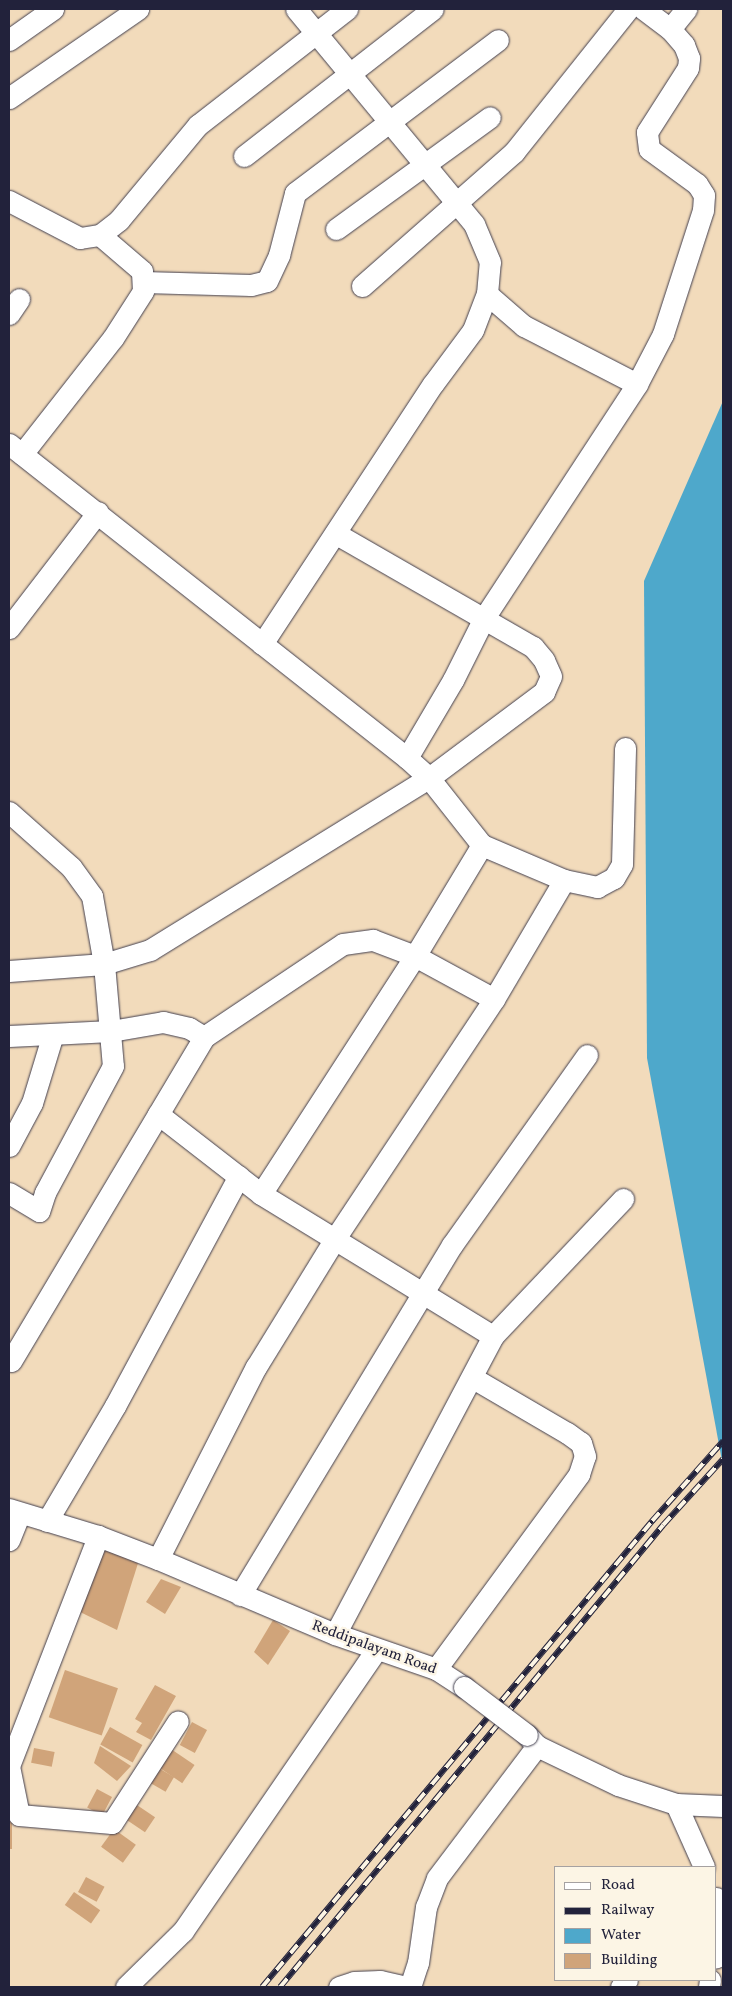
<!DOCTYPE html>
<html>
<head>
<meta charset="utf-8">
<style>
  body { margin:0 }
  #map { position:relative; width:732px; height:1996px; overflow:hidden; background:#f2dbbb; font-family:Vollkorn,serif }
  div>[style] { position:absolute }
  .water>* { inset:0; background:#4ea8cb }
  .building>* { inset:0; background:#d0a47a; transform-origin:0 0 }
  .roads { filter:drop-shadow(0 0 1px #413e4e) drop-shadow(0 0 1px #413e4e) }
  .minor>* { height:21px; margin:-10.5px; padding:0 10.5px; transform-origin:10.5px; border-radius:10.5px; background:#fff }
  .rail>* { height:5.5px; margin-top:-2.75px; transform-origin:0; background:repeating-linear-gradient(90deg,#fcf5e5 0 11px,#22223b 0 22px); box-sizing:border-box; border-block:1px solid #22223b }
  .bridges { filter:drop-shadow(0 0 1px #413e4e) drop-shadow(0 0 1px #413e4e) }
  .minor-bridge>* { height:21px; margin:-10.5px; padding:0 10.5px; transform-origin:10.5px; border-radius:10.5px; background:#fff }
  span { translate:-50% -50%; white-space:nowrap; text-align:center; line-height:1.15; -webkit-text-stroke:4.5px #fcf5e5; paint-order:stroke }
  .street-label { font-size:15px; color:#22223b }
  .frame { position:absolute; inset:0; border:10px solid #22223b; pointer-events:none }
  .legend { position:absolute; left:554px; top:1866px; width:162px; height:115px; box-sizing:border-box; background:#fcf5e5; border:1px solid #a5a1a1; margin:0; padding:6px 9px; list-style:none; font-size:15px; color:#22223b }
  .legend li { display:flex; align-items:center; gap:10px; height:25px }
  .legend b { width:25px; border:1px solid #a5a1a1 }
</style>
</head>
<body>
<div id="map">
  <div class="water">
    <div style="clip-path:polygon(723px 401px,723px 1466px,647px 1058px,644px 581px)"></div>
  </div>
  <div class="building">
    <div style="clip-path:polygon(102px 1544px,139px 1560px,117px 1630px,78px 1611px)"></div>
    <div style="clip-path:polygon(161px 1579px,181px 1587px,165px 1614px,146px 1602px)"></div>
    <div style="clip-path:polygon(273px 1620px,290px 1631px,268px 1665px,254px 1652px)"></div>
    <div style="left:65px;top:1670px;width:56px;height:50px;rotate:19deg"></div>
    <div style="clip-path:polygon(155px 1685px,176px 1696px,151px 1740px,136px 1732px,142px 1723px,135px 1719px)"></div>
    <div style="left:192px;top:1722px;width:17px;height:26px;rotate:28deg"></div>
    <div style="left:110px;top:1727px;width:37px;height:20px;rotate:29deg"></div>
    <div style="clip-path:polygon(100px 1746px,131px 1766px,117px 1781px,94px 1763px)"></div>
    <div style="left:168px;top:1747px;width:32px;height:22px;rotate:34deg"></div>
    <div style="left:34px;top:1748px;width:21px;height:15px;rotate:11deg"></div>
    <div style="left:155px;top:1766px;width:22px;height:17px;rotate:30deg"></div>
    <div style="left:97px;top:1789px;width:17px;height:21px;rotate:28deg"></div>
    <div style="left:131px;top:1801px;width:29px;height:18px;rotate:34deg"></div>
    <div style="left:9px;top:1822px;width:3px;height:27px"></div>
    <div style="left:114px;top:1829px;width:27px;height:22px;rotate:36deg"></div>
    <div style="left:86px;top:1877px;width:21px;height:17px;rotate:28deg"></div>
    <div style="left:74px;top:1892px;width:32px;height:16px;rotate:35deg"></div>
  </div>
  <div class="roads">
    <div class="minor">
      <div style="left:670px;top:29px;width:26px;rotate:-51deg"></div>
      <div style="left:9px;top:40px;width:54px;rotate:-35.2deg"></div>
      <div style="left:9px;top:98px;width:157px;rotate:-34.6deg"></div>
      <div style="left:244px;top:156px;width:239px;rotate:-37.9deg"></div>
      <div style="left:9px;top:201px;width:80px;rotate:27.5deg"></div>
      <div style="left:80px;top:238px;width:20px;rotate:-9deg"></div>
      <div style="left:100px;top:235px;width:24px;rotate:-38deg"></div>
      <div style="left:119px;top:220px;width:124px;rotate:-50.3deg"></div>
      <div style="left:198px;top:125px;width:189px;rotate:-37.9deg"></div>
      <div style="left:336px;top:229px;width:190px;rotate:-36deg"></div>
      <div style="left:143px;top:282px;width:108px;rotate:1.6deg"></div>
      <div style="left:251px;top:285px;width:16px;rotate:-14deg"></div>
      <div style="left:267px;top:281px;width:29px;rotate:-65deg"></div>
      <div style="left:279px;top:255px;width:64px;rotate:-75.5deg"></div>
      <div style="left:295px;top:193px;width:254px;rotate:-37deg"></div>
      <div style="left:362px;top:286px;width:203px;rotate:-41.4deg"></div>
      <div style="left:514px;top:152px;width:183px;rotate:-51.4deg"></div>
      <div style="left:487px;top:294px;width:49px;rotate:40.9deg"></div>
      <div style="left:524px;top:326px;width:127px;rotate:27.2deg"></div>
      <div style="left:9px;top:314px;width:18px;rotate:-56deg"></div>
      <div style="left:9px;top:444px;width:507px;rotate:38.27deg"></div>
      <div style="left:407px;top:758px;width:30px;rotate:42deg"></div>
      <div style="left:429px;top:778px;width:85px;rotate:51.7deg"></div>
      <div style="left:482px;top:845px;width:89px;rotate:23.1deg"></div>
      <div style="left:564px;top:880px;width:34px;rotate:12deg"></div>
      <div style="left:597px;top:887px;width:19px;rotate:-28deg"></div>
      <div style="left:614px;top:878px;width:16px;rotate:-60deg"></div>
      <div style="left:622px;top:864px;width:116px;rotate:-88.5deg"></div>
      <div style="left:22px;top:454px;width:147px;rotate:-51.9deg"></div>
      <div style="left:113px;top:338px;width:56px;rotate:-57.4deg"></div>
      <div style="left:143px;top:291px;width:20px;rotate:-93deg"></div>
      <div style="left:142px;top:271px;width:55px;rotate:-139.4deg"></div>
      <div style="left:9px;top:628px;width:146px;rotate:-52.5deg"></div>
      <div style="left:262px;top:644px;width:311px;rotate:-56.7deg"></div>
      <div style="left:433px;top:384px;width:67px;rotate:-53.5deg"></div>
      <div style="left:473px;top:330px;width:39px;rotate:-69deg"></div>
      <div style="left:487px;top:294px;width:32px;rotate:-85deg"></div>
      <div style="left:490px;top:262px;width:41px;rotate:-112.8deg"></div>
      <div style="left:474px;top:224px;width:279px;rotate:-129.6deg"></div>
      <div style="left:407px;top:758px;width:91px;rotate:-59.5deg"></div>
      <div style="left:453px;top:680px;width:69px;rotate:-63.4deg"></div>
      <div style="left:484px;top:618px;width:280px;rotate:-56.8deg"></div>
      <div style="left:637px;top:384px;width:56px;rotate:-62.5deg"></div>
      <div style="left:663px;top:334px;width:130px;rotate:-72.1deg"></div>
      <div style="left:703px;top:210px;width:15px;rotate:-86deg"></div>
      <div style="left:704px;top:195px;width:13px;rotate:-122deg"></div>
      <div style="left:697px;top:184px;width:59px;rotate:-143.9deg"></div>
      <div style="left:649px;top:149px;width:17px;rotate:-97deg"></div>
      <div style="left:647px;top:132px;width:76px;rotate:-57.4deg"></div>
      <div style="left:688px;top:68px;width:10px;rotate:-84deg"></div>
      <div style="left:689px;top:58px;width:14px;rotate:-111deg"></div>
      <div style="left:684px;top:45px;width:21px;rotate:-131deg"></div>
      <div style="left:670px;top:29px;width:34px;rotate:-143deg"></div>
      <div style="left:9px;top:812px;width:83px;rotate:41.6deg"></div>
      <div style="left:71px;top:867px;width:36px;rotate:54deg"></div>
      <div style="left:92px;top:896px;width:69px;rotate:80deg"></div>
      <div style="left:104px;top:964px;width:102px;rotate:85deg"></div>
      <div style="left:113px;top:1066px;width:144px;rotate:118.2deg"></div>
      <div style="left:45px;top:1193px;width:19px;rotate:108deg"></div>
      <div style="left:39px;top:1211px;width:35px;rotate:-149deg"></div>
      <div style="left:9px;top:971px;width:95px;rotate:-4.2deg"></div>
      <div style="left:104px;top:964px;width:48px;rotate:-16.9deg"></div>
      <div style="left:150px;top:950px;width:328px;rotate:-31.7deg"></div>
      <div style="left:429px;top:778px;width:144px;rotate:-36.8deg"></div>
      <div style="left:544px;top:692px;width:17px;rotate:-66deg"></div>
      <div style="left:551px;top:676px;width:17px;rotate:-114deg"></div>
      <div style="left:544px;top:660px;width:17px;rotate:-130deg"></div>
      <div style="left:533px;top:647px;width:228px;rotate:-150.1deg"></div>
      <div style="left:9px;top:1036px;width:102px;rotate:-2.8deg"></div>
      <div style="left:111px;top:1031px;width:53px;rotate:-9.8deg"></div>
      <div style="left:163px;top:1022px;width:27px;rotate:13deg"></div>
      <div style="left:189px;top:1028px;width:17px;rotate:31deg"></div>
      <div style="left:158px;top:1114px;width:130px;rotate:37.8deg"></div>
      <div style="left:261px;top:1194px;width:272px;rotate:31.5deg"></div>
      <div style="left:493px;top:1336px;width:337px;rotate:117.9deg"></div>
      <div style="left:9px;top:1146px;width:49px;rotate:-61.9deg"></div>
      <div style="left:32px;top:1103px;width:72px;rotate:-73.1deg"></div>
      <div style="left:261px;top:1194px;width:283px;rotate:-57.1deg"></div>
      <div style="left:415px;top:956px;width:130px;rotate:-58.9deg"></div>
      <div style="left:493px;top:1336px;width:189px;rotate:-46.5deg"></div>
      <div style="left:11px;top:1361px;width:377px;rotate:-59.2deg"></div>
      <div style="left:204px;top:1037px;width:167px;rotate:-33.8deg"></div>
      <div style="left:343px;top:944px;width:30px;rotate:-8deg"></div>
      <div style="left:373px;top:940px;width:45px;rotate:20.9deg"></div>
      <div style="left:415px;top:956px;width:90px;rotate:28.6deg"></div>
      <div style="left:9px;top:1509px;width:93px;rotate:16.9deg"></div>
      <div style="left:98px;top:1536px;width:64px;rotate:21deg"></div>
      <div style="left:158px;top:1559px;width:192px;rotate:23deg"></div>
      <div style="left:335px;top:1634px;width:107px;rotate:19.1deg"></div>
      <div style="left:436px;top:1669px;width:33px;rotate:33deg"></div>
      <div style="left:47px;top:1521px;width:134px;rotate:-59.4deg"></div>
      <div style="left:115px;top:1406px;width:261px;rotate:-61.7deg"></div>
      <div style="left:9px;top:1540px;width:29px;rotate:-68deg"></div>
      <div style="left:158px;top:1559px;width:216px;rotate:-63deg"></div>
      <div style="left:256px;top:1367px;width:153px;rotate:-58.4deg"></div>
      <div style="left:336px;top:1237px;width:286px;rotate:-56.4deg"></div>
      <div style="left:494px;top:999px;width:138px;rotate:-59.5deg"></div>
      <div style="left:240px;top:1595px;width:409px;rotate:-58.8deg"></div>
      <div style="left:452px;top:1245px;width:233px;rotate:-54.6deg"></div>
      <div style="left:436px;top:1669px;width:242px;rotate:-53.7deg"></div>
      <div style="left:579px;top:1474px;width:19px;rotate:-72deg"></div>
      <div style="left:585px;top:1456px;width:14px;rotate:-107deg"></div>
      <div style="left:581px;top:1443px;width:17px;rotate:-144deg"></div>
      <div style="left:567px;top:1433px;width:109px;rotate:-149.7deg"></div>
      <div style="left:528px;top:1736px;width:13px;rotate:48deg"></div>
      <div style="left:537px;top:1746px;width:90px;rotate:25.7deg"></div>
      <div style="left:618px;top:1785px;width:61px;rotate:18.1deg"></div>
      <div style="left:676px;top:1804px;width:47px;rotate:2.4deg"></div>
      <div style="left:9px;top:1766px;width:50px;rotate:78.5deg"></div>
      <div style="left:19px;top:1815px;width:93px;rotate:4.9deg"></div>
      <div style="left:112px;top:1823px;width:121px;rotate:-57.1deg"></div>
      <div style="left:9px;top:1766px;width:247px;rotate:-68.8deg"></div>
      <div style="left:676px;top:1804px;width:69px;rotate:66deg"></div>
      <div style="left:716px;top:1898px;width:35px;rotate:82deg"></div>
      <div style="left:721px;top:1933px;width:25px;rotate:102deg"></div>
      <div style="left:126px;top:1987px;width:80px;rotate:-44.5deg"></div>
      <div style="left:183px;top:1931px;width:341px;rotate:-55.5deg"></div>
      <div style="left:339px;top:1987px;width:16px;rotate:-18deg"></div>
      <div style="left:354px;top:1982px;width:26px;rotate:-2deg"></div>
      <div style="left:380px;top:1981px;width:26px;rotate:13deg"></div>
      <div style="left:410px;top:1987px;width:25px;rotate:-72deg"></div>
      <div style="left:418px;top:1963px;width:57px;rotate:-81.9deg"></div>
      <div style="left:426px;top:1907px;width:31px;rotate:-69deg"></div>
      <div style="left:437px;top:1878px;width:166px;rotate:-52.9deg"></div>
      <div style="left:621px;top:1987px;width:9px;rotate:-49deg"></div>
      <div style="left:709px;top:1987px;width:7px;rotate:-82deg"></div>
    </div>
  </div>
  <div class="rail">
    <div style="left:262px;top:1987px;width:608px;rotate:-50.07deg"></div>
    <div style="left:652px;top:1521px;width:107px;rotate:-48.4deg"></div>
    <div style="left:280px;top:1987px;width:600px;rotate:-50.34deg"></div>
    <div style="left:663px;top:1525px;width:89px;rotate:-47.7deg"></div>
  </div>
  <div class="bridges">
    <div class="minor-bridge">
      <div style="left:464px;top:1687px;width:79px;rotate:37.3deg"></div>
    </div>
  </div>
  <div class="street-label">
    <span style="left:374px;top:1648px;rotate:20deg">Reddipalayam Road</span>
  </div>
  <div class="frame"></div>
  <ul class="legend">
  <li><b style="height:6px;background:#fff"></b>Road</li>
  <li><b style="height:6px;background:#22223b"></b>Railway</li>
  <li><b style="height:14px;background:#4ea8cb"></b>Water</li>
  <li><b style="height:14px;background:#d0a47a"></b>Building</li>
  </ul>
</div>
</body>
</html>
